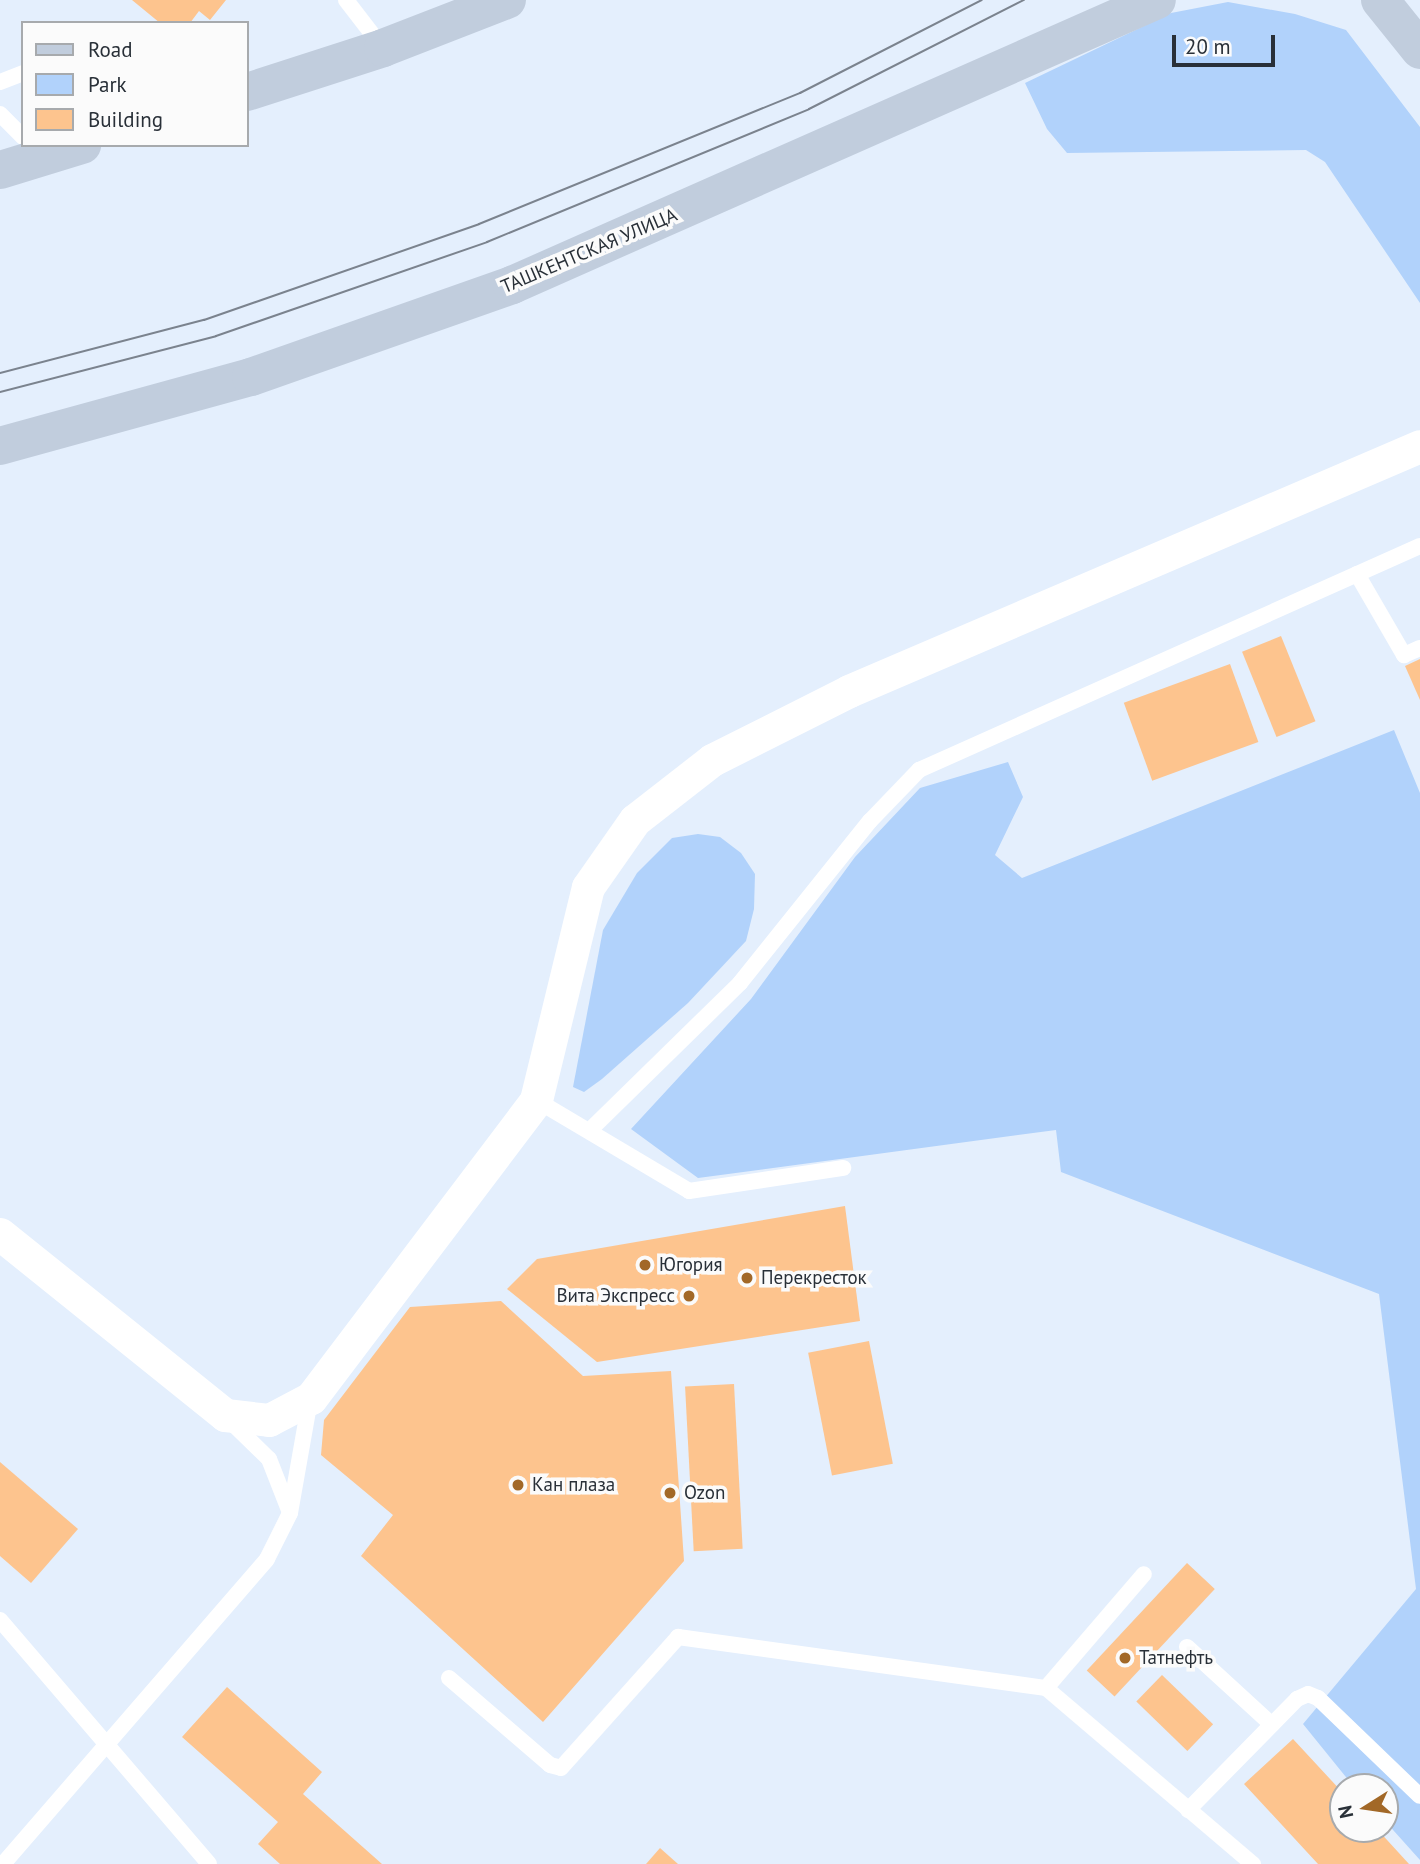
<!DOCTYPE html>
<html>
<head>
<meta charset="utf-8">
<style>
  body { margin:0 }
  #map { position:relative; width:1420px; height:1864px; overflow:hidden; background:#e4effd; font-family:"PT Sans",sans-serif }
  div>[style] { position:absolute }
  .green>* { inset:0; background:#b1d2fb }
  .building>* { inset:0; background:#fdc48e; transform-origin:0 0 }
  .service>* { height:16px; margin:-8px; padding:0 8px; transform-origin:8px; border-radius:8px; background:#fff }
  .minor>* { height:33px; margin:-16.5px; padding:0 16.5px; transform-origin:16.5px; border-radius:16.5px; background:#fff }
  .secondary>* { height:38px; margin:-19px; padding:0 19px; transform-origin:19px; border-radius:19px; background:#c1cddd }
  .tram>* { height:2px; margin:-1px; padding:0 1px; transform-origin:1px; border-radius:1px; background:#7b838e }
  .dots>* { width:19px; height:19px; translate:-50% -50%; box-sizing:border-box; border:4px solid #fbfbfb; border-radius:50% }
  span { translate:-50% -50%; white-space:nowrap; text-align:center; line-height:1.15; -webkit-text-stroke:7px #fbfbfb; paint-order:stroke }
  .street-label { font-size:19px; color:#293038 }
  .poi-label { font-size:19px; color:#293038 }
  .left { translate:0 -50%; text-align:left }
  .right { translate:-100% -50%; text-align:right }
  .legend { position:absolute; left:21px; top:21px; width:228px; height:126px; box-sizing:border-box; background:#fbfbfb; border:2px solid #a7aaad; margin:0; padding:9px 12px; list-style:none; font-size:21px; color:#293038 }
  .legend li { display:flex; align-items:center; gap:14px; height:35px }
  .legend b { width:35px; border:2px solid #a7aaad }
  .north { position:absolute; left:1329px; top:1773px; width:70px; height:70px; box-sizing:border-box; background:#fbfbfb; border:2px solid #a7aaad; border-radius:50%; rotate:258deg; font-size:19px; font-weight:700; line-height:28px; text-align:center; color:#293038 }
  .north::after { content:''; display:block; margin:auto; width:24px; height:32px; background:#a26827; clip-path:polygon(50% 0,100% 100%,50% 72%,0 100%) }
  .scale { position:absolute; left:1172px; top:35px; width:103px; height:32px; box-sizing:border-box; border:4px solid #293038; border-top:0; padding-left:9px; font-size:21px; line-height:24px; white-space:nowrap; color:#293038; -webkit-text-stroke:5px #fbfbfb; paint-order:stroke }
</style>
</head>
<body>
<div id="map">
  <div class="green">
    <div style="clip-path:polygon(1228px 2px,1295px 14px,1346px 30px,1420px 127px,1420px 303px,1325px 162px,1306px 150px,1067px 153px,1047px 129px,1025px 83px,1171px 13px)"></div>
    <div style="clip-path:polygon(1394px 730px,1420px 793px,1420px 1860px,1385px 1821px,1385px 1787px,1354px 1787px,1303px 1724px,1416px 1589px,1379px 1294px,1061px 1172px,1056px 1130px,698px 1178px,631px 1129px,751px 999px,855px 857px,920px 788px,1008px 762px,1023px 797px,995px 855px,1022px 878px)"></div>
    <div style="clip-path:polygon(698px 834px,720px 837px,741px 853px,755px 874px,754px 909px,746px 941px,688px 1003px,602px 1079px,584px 1092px,573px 1087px,603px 930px,637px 873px,672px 838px)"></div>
  </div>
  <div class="building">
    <div style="clip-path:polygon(132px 0,226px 0,210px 20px,199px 11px,190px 23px,160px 23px)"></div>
    <div style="left:1281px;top:636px;width:92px;height:42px;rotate:68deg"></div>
    <div style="clip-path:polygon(1420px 659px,1420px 700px,1405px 666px)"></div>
    <div style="left:1230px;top:664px;width:83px;height:113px;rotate:70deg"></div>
    <div style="clip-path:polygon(845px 1206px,860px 1321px,597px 1362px,507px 1289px,537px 1259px)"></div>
    <div style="clip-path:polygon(501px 1301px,583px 1376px,671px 1371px,684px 1561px,543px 1722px,361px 1556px,393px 1515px,321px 1455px,324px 1420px,410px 1307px)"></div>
    <div style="left:869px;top:1341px;width:125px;height:62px;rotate:79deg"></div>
    <div style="left:734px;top:1384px;width:165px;height:49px;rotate:87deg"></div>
    <div style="clip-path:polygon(0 1462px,78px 1529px,31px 1583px,0 1556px)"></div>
    <div style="left:1187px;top:1563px;width:38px;height:147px;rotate:43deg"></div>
    <div style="left:1162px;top:1675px;width:71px;height:37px;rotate:44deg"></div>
    <div style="clip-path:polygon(227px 1687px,322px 1772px,303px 1794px,382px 1864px,280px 1864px,258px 1844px,278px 1822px,182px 1737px)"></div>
    <div style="clip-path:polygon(1293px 1739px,1343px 1793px,1343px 1829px,1377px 1829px,1409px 1864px,1318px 1864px,1244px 1784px)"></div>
    <div style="clip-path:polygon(660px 1848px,678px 1864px,646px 1864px)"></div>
  </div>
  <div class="service">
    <div style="left:346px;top:0;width:61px;rotate:52.4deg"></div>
    <div style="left:0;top:82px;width:25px;rotate:-21deg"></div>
    <div style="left:0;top:114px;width:33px;rotate:45deg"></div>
    <div style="left:1357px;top:574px;width:94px;rotate:59.9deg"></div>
    <div style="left:1404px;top:655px;width:17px;rotate:-24deg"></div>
    <div style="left:536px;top:1100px;width:178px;rotate:30.7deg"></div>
    <div style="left:689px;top:1191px;width:156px;rotate:-8.5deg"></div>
    <div style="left:589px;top:1131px;width:211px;rotate:-44.4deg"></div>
    <div style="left:740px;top:983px;width:208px;rotate:-51.3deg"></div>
    <div style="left:870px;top:821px;width:71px;rotate:-46.1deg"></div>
    <div style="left:919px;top:770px;width:549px;rotate:-24.09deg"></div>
    <div style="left:229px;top:1420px;width:56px;rotate:44.3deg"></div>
    <div style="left:269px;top:1459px;width:55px;rotate:68.6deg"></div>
    <div style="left:0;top:1620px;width:321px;rotate:49.4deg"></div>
    <div style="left:1187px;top:1647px;width:115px;rotate:42.5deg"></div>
    <div style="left:449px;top:1678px;width:133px;rotate:40.7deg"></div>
    <div style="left:550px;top:1765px;width:11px;rotate:15deg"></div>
    <div style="left:561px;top:1768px;width:176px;rotate:-48.2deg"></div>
    <div style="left:678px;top:1637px;width:372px;rotate:7.9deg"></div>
    <div style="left:1046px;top:1688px;width:272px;rotate:40.4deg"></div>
    <div style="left:1046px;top:1688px;width:150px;rotate:-49.3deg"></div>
    <div style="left:1188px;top:1810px;width:156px;rotate:-45.5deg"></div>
    <div style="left:1297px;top:1699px;width:12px;rotate:-24deg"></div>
    <div style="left:1308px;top:1694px;width:11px;rotate:22deg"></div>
    <div style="left:1318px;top:1698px;width:141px;rotate:43.9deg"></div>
    <div style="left:3px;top:1864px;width:403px;rotate:-49.1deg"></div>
    <div style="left:267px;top:1559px;width:51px;rotate:-63.4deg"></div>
    <div style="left:290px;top:1513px;width:115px;rotate:-80deg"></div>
  </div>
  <div class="minor">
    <div style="left:0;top:1234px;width:289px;rotate:38.8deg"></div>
    <div style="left:225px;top:1415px;width:44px;rotate:6.5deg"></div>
    <div style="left:269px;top:1420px;width:47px;rotate:-27.6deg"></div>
    <div style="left:311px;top:1398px;width:373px;rotate:-52.9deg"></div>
    <div style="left:536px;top:1100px;width:219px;rotate:-76.3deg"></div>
    <div style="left:588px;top:887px;width:82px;rotate:-55deg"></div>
    <div style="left:635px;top:820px;width:98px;rotate:-37.9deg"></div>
    <div style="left:712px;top:760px;width:153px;rotate:-26.7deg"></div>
    <div style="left:849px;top:691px;width:621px;rotate:-23.22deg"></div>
  </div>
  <div class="secondary">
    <div style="left:1380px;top:0;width:64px;rotate:51.3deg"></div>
    <div style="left:247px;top:92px;width:143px;rotate:-17.9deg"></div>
    <div style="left:383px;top:48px;width:133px;rotate:-21.2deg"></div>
    <div style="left:0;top:170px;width:86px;rotate:-17deg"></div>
    <div style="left:0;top:446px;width:260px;rotate:-15.4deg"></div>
    <div style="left:251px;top:377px;width:277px;rotate:-19.4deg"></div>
    <div style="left:512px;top:285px;width:705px;rotate:-23.84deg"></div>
  </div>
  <div class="tram">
    <div style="left:0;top:373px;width:211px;rotate:-14.6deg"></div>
    <div style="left:204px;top:320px;width:291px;rotate:-19.2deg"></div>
    <div style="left:479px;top:224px;width:347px;rotate:-22.2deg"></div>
    <div style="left:800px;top:93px;width:204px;rotate:-27.1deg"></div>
    <div style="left:0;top:392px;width:223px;rotate:-14.5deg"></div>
    <div style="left:216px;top:336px;width:287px;rotate:-19.1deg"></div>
    <div style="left:487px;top:242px;width:348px;rotate:-22.4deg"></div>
    <div style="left:809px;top:109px;width:241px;rotate:-26.9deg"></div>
  </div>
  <div class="dots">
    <div style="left:645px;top:1265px;background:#a26827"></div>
    <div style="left:747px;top:1278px;background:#a26827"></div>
    <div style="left:689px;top:1296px;background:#a26827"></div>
    <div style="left:518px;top:1485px;background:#a26827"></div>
    <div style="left:670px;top:1493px;background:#a26827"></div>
    <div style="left:1125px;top:1658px;background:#a26827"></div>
  </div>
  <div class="street-label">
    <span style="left:589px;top:251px;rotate:-23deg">ТАШКЕНТСКАЯ УЛИЦА</span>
  </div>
  <div class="poi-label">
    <span class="left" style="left:659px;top:1265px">Югория</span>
    <span class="left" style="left:761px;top:1278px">Перекресток</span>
    <span class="right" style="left:675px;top:1296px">Вита Экспресс</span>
    <span class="left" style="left:532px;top:1485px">Кан плаза</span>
    <span class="left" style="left:684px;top:1493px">Ozon</span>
    <span class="left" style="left:1139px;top:1658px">Татнефть</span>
  </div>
  <ul class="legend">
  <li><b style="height:9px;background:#c1cddd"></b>Road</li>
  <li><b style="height:19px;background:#b1d2fb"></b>Park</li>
  <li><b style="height:19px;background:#fdc48e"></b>Building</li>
  </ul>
  <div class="north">N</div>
  <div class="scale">20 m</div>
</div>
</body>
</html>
